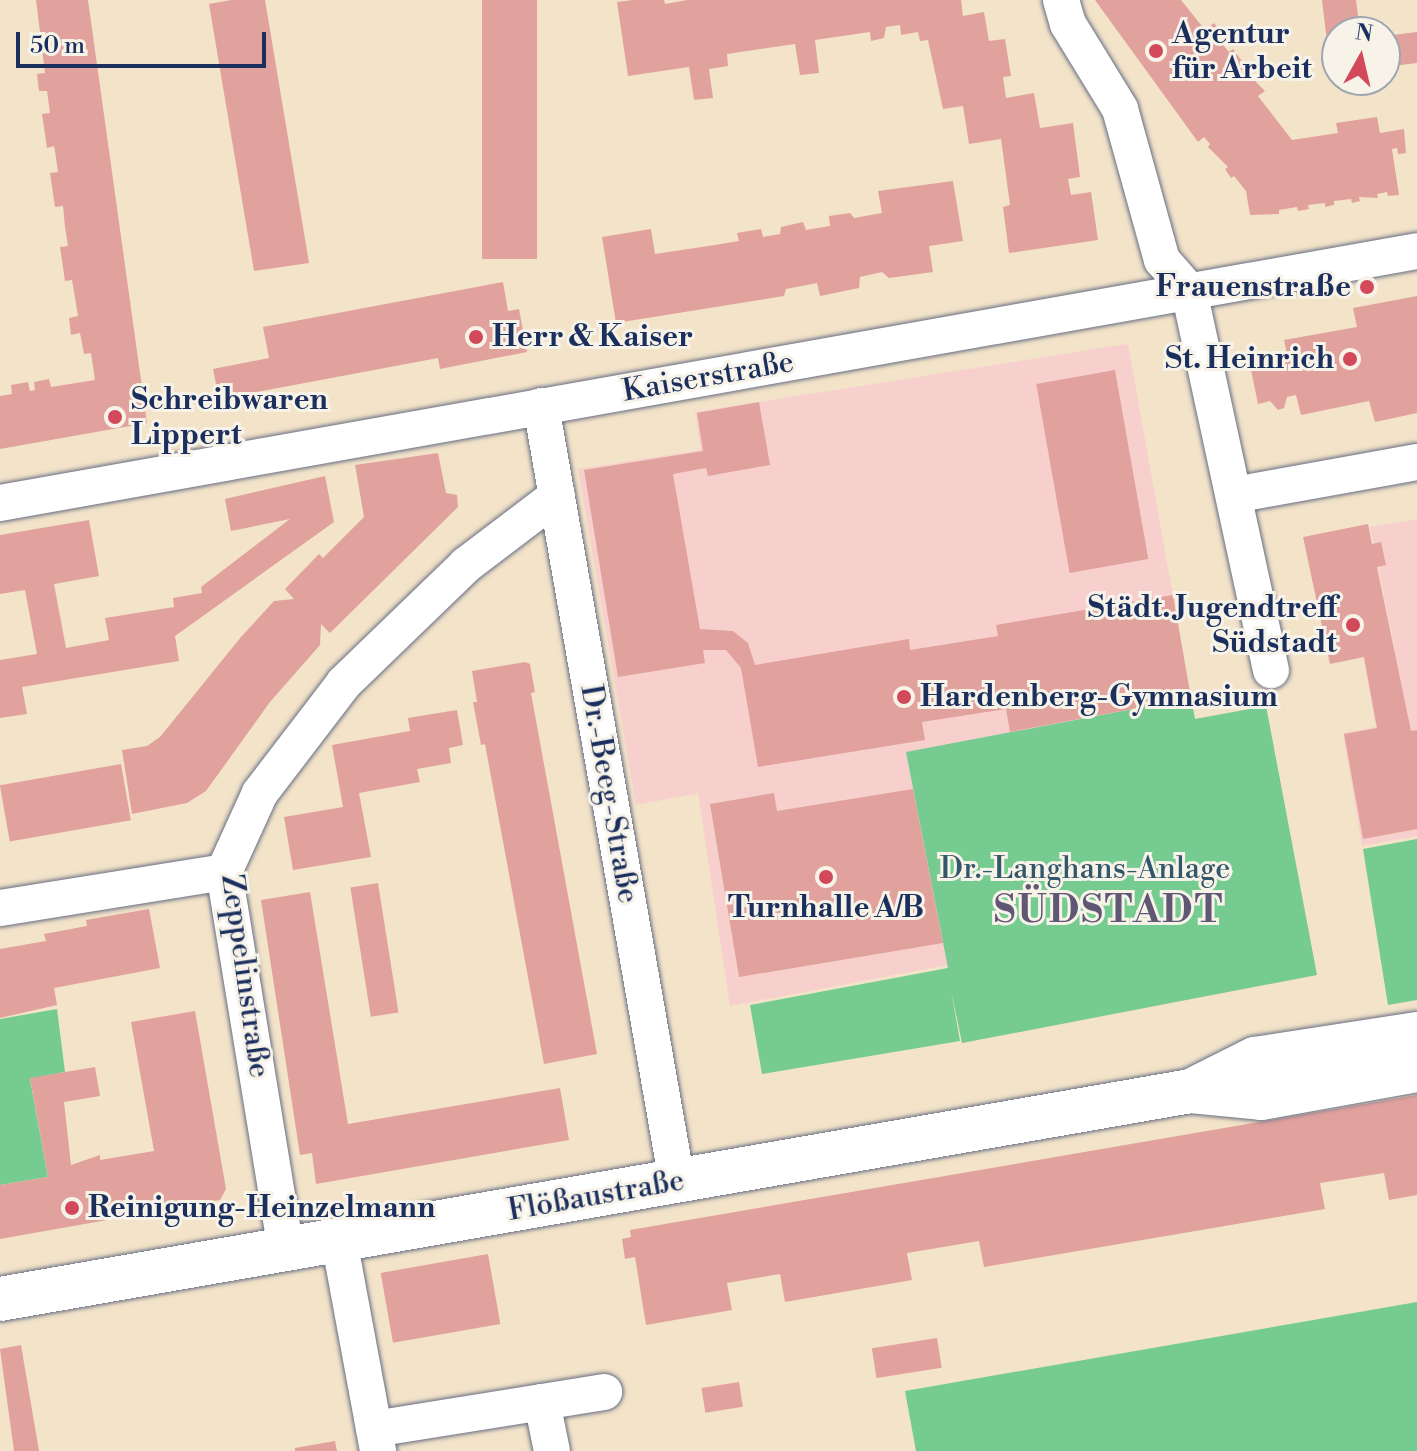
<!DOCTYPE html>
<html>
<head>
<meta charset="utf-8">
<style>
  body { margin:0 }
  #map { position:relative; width:1417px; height:1451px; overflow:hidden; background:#f3e3c9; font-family:"Libre Bodoni",serif }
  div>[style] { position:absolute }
  .built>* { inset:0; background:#f7d0ce }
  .green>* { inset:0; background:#75cb90 }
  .building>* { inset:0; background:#e1a29e; transform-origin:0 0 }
  .roads { filter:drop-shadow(0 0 2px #676e83) drop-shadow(0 0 2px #676e83) }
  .street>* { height:36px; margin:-18px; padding:0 18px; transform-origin:18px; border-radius:18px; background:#fff }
  .secondary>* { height:44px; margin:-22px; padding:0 22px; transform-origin:22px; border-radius:22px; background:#fff }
  .dots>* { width:22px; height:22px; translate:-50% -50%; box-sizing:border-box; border:4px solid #f7f3e8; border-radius:50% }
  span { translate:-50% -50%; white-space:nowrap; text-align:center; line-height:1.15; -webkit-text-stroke:6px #f7f3e8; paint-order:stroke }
  .poi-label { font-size:30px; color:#1b2f5e; font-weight:700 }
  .left { translate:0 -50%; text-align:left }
  .right { translate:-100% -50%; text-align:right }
  .street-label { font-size:30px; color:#1b2f5e }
  .park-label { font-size:30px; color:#32566a }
  .district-label { font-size:38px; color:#605774; font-weight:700; letter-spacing:2px }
  .north { position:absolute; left:1321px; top:16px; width:80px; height:80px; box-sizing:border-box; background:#f7f3e8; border:2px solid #9fa5b1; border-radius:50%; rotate:8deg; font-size:22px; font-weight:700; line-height:32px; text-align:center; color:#1b2f5e }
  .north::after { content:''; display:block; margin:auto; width:28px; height:36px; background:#d1495b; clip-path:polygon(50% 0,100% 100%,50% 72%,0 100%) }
  .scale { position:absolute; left:16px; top:32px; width:250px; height:36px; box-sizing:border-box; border:4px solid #1b2f5e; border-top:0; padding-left:10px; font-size:24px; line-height:28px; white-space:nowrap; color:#1b2f5e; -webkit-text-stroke:6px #f7f3e8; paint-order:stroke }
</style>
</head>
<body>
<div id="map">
  <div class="built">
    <div style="clip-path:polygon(1128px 344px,1195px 719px,1266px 706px,1317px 975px,962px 1043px,947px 965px,730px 1006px,698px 793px,636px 805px,578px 469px,701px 450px,695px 412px)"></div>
    <div style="clip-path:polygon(1417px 519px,1417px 836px,1362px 846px,1343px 733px,1376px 727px,1363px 657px,1395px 650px,1370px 527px)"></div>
  </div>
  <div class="green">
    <div style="clip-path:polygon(1191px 698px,1195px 719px,1266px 706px,1317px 975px,962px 1043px,951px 990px,960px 1041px,762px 1074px,750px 1005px,948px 968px,906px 752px)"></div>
    <div style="clip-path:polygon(1417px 839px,1417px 1000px,1388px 1005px,1363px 849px)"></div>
    <div style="clip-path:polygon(57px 1009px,65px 1072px,30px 1079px,48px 1177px,0 1185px,0 1019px)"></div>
    <div style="clip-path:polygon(1417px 1302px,1417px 1451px,916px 1451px,905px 1391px)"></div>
  </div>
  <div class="building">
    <div style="clip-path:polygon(36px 0,88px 0,147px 423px,0 449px,0 396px,12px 394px,11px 385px,28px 382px,30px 391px,35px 390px,34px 382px,49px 379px,51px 387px,95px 380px,91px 353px,84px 354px,80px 333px,71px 335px,69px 318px,78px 316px,72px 280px,65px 281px,60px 247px,68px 246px,65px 227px,63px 206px,55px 207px,50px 173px,58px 172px,55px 151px,54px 146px,47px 148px,42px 114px,50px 113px,47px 91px,39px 91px,37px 74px,45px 73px)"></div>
    <div style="clip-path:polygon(231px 0,265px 0,309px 263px,254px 271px,209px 4px)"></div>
    <div style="left:482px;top:0;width:55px;height:259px"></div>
    <div style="clip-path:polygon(633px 0,664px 0,665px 4px,687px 0,961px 0,963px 16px,984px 12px,989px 41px,1005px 39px,1011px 76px,1003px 77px,1006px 98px,1034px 93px,1040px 128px,1073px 123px,1080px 177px,1068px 179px,1071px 195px,1091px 192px,1098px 240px,1009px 253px,1003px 207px,1010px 205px,1001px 139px,969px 144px,963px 106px,943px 109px,928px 40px,920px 41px,918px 32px,901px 35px,900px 25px,886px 27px,884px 38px,871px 41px,870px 32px,815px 40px,819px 73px,800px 75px,795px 44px,727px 54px,728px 66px,709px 69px,713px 98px,694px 100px,689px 67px,628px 76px,617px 2px)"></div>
    <div style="clip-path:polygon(1095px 0,1181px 0,1205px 30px,1214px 23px,1224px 36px,1219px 39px,1224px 46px,1229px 52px,1233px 49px,1244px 64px,1240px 66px,1265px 91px,1258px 96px,1292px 140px,1338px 133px,1336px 123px,1377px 117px,1380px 133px,1404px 129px,1406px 153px,1398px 154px,1397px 148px,1392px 149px,1399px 195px,1388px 196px,1387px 192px,1377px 194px,1378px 198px,1359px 197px,1360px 201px,1352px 203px,1351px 199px,1334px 201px,1334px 205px,1325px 207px,1325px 203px,1308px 205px,1309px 209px,1298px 211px,1297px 207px,1279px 210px,1279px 214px,1250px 215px,1246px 191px,1234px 176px,1231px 178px,1225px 169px,1228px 167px,1208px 147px,1210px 144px,1204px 137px,1198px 142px)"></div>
    <div style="clip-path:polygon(1322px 0,1356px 0,1360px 32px,1337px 32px,1337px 41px,1327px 42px)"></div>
    <div style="clip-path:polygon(1417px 32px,1417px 63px,1385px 67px,1385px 36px)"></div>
    <div style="clip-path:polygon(953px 181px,963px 241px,929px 246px,933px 272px,889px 278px,882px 272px,860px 277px,859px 288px,820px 296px,817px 283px,786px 289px,784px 296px,616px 323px,602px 237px,651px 229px,655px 254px,715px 245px,739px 241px,737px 233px,761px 229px,763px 237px,780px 234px,781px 227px,803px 222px,806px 230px,830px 226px,829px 216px,850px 213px,854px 218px,882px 213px,878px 191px)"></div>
    <div style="clip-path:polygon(503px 282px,508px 311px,519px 309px,527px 352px,440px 369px,438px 358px,219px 399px,213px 369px,269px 358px,263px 327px)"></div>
    <div style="clip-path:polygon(1417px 296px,1417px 413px,1375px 422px,1369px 401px,1301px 415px,1296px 395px,1287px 397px,1284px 408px,1278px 410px,1270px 401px,1258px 404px,1250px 365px,1262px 362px,1265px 352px,1270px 351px,1278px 360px,1288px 358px,1284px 340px,1357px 327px,1353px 308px)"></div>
    <div style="left:1115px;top:370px;width:192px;height:80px;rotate:80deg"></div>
    <div style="clip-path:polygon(759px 402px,770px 465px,708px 476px,706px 468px,673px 474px,700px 629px,733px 631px,748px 643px,755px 665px,909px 639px,910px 650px,998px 636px,996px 625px,1173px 595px,1191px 698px,1010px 732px,1006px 709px,922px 722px,925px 740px,758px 767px,741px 668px,726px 650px,703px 650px,705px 663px,618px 677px,584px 470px,703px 451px,697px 413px)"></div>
    <div style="clip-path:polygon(438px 453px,446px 493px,457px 495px,458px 507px,330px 633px,321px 624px,320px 645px,270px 702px,206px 791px,187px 803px,132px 814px,122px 750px,147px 746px,160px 737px,241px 637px,274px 601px,294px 599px,285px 589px,319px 554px,323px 558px,364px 517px,355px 465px)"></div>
    <div style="clip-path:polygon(325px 476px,334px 522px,175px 636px,179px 661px,22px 687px,27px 714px,0 718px,0 660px,37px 654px,25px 590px,0 594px,0 535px,89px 520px,99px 576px,54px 584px,66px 648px,109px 640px,105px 618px,174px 607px,173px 598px,202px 593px,201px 587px,290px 519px,231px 531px,225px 499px)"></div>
    <div style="clip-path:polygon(1368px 524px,1372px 544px,1381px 542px,1386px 565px,1377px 567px,1411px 731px,1417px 730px,1417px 829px,1363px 839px,1344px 734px,1377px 728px,1364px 657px,1330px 664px,1303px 537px)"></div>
    <div style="clip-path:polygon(525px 662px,530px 664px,535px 692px,531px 693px,597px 1054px,544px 1064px,485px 744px,481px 745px,473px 702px,477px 702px,472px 671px)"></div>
    <div style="clip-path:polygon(457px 710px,463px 745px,449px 748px,451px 763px,417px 769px,420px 782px,359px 793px,371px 857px,293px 870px,284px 817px,343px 807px,332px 745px,410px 731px,408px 718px)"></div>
    <div style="left:121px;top:764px;width:57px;height:123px;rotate:80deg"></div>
    <div style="clip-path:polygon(913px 789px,943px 943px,739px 977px,710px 804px,774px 793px,777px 811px)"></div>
    <div style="left:378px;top:883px;width:131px;height:28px;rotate:81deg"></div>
    <div style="clip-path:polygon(310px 892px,348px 1124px,560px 1088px,569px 1140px,316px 1184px,312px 1153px,300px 1155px,261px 900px)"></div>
    <div style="clip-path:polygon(149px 909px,160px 968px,54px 988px,57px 1005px,0 1018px,0 949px,46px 941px,44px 934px,87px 926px,86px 920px)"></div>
    <div style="clip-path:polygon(195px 1011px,226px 1189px,220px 1200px,0 1239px,0 1185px,48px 1177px,30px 1078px,95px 1067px,100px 1096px,64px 1102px,71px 1165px,100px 1155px,100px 1160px,154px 1151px,131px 1022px)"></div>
    <div style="clip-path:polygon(1417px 1095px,1417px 1195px,1389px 1200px,1384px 1173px,1333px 1181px,1320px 1183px,1325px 1209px,984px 1267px,979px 1241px,907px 1253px,912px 1280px,785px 1302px,780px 1274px,727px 1283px,732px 1310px,646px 1325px,635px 1257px,625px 1259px,622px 1239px,631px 1237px,630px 1230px)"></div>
    <div style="left:488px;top:1254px;width:71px;height:109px;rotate:80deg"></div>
    <div style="left:937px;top:1338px;width:30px;height:66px;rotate:81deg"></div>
    <div style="clip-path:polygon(21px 1345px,39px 1451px,14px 1451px,0 1349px)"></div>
    <div style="left:739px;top:1382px;width:25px;height:38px;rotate:81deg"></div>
    <div style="clip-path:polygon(335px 1441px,337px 1451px,295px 1451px,295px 1448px)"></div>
  </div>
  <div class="roads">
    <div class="street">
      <div style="left:1061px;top:0;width:25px;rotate:74deg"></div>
      <div style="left:1068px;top:24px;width:100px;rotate:58.5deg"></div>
      <div style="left:1120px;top:109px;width:157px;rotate:74.5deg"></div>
      <div style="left:1162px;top:260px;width:41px;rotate:48.9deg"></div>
      <div style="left:1189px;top:291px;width:388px;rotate:77.8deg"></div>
      <div style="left:541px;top:406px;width:788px;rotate:80.06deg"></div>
      <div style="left:1234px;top:495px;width:186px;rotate:-10.2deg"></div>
      <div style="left:0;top:503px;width:1439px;rotate:-10.08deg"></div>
      <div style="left:0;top:908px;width:227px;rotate:-9.1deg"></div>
      <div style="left:339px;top:1240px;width:215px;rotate:79.5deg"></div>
      <div style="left:286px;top:1250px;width:383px;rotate:-99.3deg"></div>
      <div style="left:224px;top:872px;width:87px;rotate:-65.5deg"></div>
      <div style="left:260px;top:793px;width:138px;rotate:-52.6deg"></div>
      <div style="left:344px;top:683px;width:170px;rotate:-44deg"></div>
      <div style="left:466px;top:565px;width:114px;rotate:-37.2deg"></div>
      <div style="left:542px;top:1402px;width:63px;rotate:-9.2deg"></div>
      <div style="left:374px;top:1429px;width:170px;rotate:-9.1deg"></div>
      <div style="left:542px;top:1402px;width:50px;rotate:78.5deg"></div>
    </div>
    <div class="secondary">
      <div style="left:1191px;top:1091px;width:72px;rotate:-26.6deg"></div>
      <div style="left:1255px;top:1059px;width:164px;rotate:-8.8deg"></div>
      <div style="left:0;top:1299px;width:1209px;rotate:-9.91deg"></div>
      <div style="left:1191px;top:1091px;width:70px;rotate:5.7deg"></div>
      <div style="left:1261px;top:1098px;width:158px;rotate:-10.2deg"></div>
    </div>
  </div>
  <div class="dots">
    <div style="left:1156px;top:51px;background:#d1495b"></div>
    <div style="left:1367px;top:287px;background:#d1495b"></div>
    <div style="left:476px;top:337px;background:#d1495b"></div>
    <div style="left:1350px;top:359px;background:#d1495b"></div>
    <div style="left:115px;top:417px;background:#d1495b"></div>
    <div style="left:1353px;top:625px;background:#d1495b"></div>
    <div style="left:904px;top:697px;background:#d1495b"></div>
    <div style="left:826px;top:877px;background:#d1495b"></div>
    <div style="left:72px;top:1208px;background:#d1495b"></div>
  </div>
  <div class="poi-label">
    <span class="left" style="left:1172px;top:51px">Agentur<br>für Arbeit</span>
    <span class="right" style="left:1351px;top:287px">Frauenstraße</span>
    <span class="left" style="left:492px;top:337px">Herr &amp; Kaiser</span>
    <span class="right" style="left:1334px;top:359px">St. Heinrich</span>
    <span class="left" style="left:131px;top:417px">Schreibwaren<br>Lippert</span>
    <span class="right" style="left:1337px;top:625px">Städt. Jugendtreff<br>Südstadt</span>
    <span class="left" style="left:920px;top:697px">Hardenberg-Gymnasium</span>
    <span style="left:826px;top:908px">Turnhalle A/B</span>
    <span class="left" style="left:88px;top:1208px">Reinigung-Heinzelmann</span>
  </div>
  <div class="street-label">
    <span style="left:708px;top:377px;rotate:-10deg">Kaiserstraße</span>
    <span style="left:609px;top:794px;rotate:80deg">Dr.-Beeg-Straße</span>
    <span style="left:245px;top:976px;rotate:82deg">Zeppelinstraße</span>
    <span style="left:596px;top:1196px;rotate:-10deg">Flößaustraße</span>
  </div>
  <div class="park-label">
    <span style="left:1085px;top:869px">Dr.-Langhans-Anlage</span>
  </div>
  <div class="district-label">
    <span style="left:1109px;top:911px">SÜDSTADT</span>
  </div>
  <div class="north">N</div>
  <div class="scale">50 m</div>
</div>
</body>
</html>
